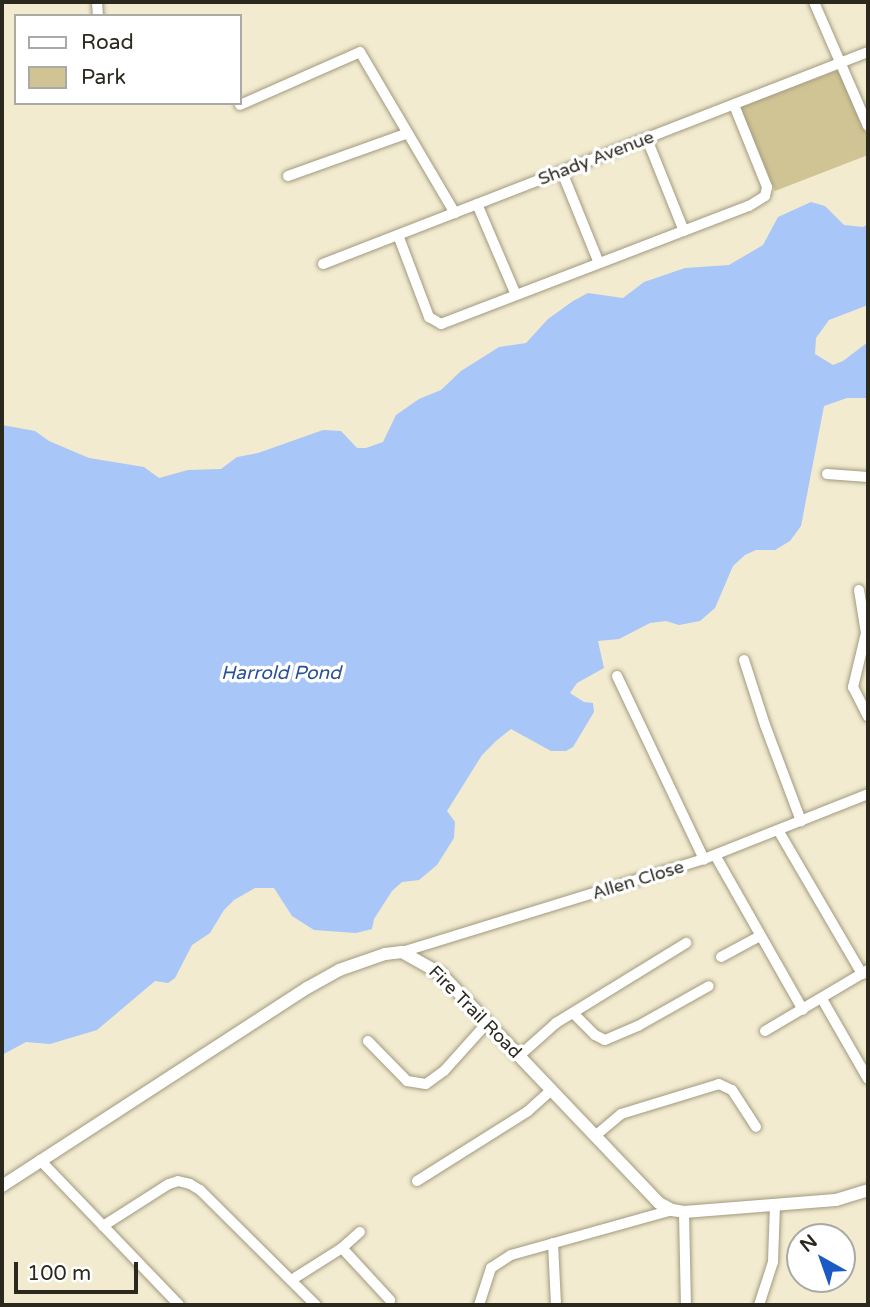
<!DOCTYPE html>
<html>
<head>
<meta charset="utf-8">
<style>
  body { margin:0 }
  #map { position:relative; width:870px; height:1307px; overflow:hidden; background:#f2ebcf; font-family:"Varela Round",sans-serif }
  div>[style] { position:absolute }
  .green>* { inset:0; background:#d1c494 }
  .water>* { inset:0; background:#a8c6f7 }
  .roads { filter:drop-shadow(0 0 2px #a19a80) drop-shadow(0 0 2px #a19a80) }
  .minor>* { height:10px; margin:-5px; padding:0 5px; transform-origin:5px; border-radius:5px; background:#fff }
  .tertiary>* { height:12px; margin:-6px; padding:0 6px; transform-origin:6px; border-radius:6px; background:#fff }
  span { translate:-50% -50%; white-space:nowrap; text-align:center; line-height:1.15; -webkit-text-stroke:7px #fff; paint-order:stroke }
  .street-label { font-size:18px; color:#2b281e }
  .water-label { font-size:19px; color:#285099; font-style:italic }
  .frame { position:absolute; inset:0; border:4px solid #2b281e; pointer-events:none }
  .legend { position:absolute; left:14px; top:14px; width:228px; height:91px; box-sizing:border-box; background:#fff; border:2px solid #aaa9a5; margin:0; padding:9px 12px; list-style:none; font-size:21px; color:#2b281e }
  .legend li { display:flex; align-items:center; gap:14px; height:35px }
  .legend b { width:35px; border:2px solid #aaa9a5 }
  .north { position:absolute; left:786px; top:1223px; width:70px; height:70px; box-sizing:border-box; background:#fff; border:2px solid #aaa9a5; border-radius:50%; rotate:320deg; font-size:19px; font-weight:700; line-height:28px; text-align:center; color:#2b281e }
  .north::after { content:''; display:block; margin:auto; width:24px; height:32px; background:#1b59c4; clip-path:polygon(50% 0,100% 100%,50% 72%,0 100%) }
  .scale { position:absolute; left:14px; top:1262px; width:124px; height:32px; box-sizing:border-box; border:4px solid #2b281e; border-top:0; padding-left:9px; font-size:21px; line-height:24px; white-space:nowrap; color:#2b281e; -webkit-text-stroke:5px #fff; paint-order:stroke }
</style>
</head>
<body>
<div id="map">
  <div class="green">
    <div style="clip-path:polygon(839px 70px,868px 138px,868px 155px,775px 191px,740px 107px)"></div>
  </div>
  <div class="water">
    <div style="clip-path:polygon(811px 202px,825px 206px,844px 225px,863px 227px,868px 224px,868px 305px,829px 320px,816px 338px,815px 354px,833px 365px,843px 361px,868px 342px,868px 398px,847px 398px,824px 406px,801px 526px,790px 541px,775px 550px,756px 550px,745px 555px,733px 566px,715px 608px,700px 621px,679px 625px,666px 621px,650px 623px,619px 639px,598px 641px,604px 668px,577px 683px,570px 693px,584px 702px,593px 703px,594px 712px,573px 747px,566px 751px,551px 751px,511px 729px,496px 741px,482px 755px,447px 811px,455px 822px,454px 838px,437px 865px,419px 880px,402px 882px,392px 891px,374px 919px,372px 929px,356px 933px,314px 930px,292px 916px,274px 888px,255px 888px,234px 900px,224px 910px,210px 933px,192px 945px,175px 978px,168px 983px,155px 981px,97px 1030px,50px 1044px,26px 1042px,2px 1055px,2px 425px,35px 431px,49px 441px,89px 458px,144px 467px,159px 478px,188px 470px,221px 469px,237px 457px,258px 453px,323px 430px,341px 431px,357px 448px,366px 448px,383px 442px,396px 415px,419px 399px,441px 390px,461px 371px,499px 347px,526px 343px,548px 319px,573px 301px,588px 293px,623px 298px,644px 282px,685px 268px,729px 265px,763px 245px,778px 217px)"></div>
  </div>
  <div class="roads">
    <div class="minor">
      <div style="left:97px;top:2px;width:14px;rotate:86deg"></div>
      <div style="left:814px;top:2px;width:135px;rotate:66.5deg"></div>
      <div style="left:240px;top:105px;width:131px;rotate:-23.8deg"></div>
      <div style="left:360px;top:52px;width:187px;rotate:59.5deg"></div>
      <div style="left:647px;top:139px;width:99px;rotate:68.1deg"></div>
      <div style="left:562px;top:172px;width:98px;rotate:67.9deg"></div>
      <div style="left:288px;top:176px;width:127px;rotate:-19.7deg"></div>
      <div style="left:477px;top:204px;width:99px;rotate:66.8deg"></div>
      <div style="left:398px;top:235px;width:88px;rotate:69.3deg"></div>
      <div style="left:429px;top:317px;width:14px;rotate:30deg"></div>
      <div style="left:441px;top:324px;width:330px;rotate:-21deg"></div>
      <div style="left:749px;top:206px;width:19px;rotate:-32deg"></div>
      <div style="left:765px;top:196px;width:9px;rotate:-77deg"></div>
      <div style="left:767px;top:187px;width:88px;rotate:-111.9deg"></div>
      <div style="left:323px;top:264px;width:585px;rotate:-21.26deg"></div>
      <div style="left:827px;top:474px;width:41px;rotate:4.2deg"></div>
      <div style="left:859px;top:590px;width:44px;rotate:80.8deg"></div>
      <div style="left:866px;top:633px;width:56px;rotate:103.5deg"></div>
      <div style="left:853px;top:687px;width:33px;rotate:63deg"></div>
      <div style="left:744px;top:660px;width:68px;rotate:72.1deg"></div>
      <div style="left:765px;top:725px;width:103px;rotate:69.4deg"></div>
      <div style="left:617px;top:676px;width:203px;rotate:64.6deg"></div>
      <div style="left:778px;top:830px;width:167px;rotate:59.7deg"></div>
      <div style="left:715px;top:855px;width:178px;rotate:60.4deg"></div>
      <div style="left:402px;top:952px;width:316px;rotate:-17.1deg"></div>
      <div style="left:704px;top:859px;width:176px;rotate:-21.6deg"></div>
      <div style="left:721px;top:957px;width:44px;rotate:-28.3deg"></div>
      <div style="left:822px;top:999px;width:92px;rotate:60.1deg"></div>
      <div style="left:573px;top:1013px;width:31px;rotate:45deg"></div>
      <div style="left:595px;top:1035px;width:11px;rotate:27deg"></div>
      <div style="left:605px;top:1040px;width:36px;rotate:-23deg"></div>
      <div style="left:638px;top:1026px;width:81px;rotate:-29.4deg"></div>
      <div style="left:765px;top:1031px;width:120px;rotate:-30.6deg"></div>
      <div style="left:368px;top:1041px;width:56px;rotate:45.7deg"></div>
      <div style="left:407px;top:1081px;width:19px;rotate:9deg"></div>
      <div style="left:426px;top:1084px;width:22px;rotate:-36deg"></div>
      <div style="left:444px;top:1071px;width:64px;rotate:-48.1deg"></div>
      <div style="left:519px;top:1056px;width:50px;rotate:-41.7deg"></div>
      <div style="left:556px;top:1023px;width:153px;rotate:-31.6deg"></div>
      <div style="left:595px;top:1136px;width:34px;rotate:-40deg"></div>
      <div style="left:621px;top:1114px;width:102px;rotate:-17deg"></div>
      <div style="left:719px;top:1084px;width:14px;rotate:25deg"></div>
      <div style="left:732px;top:1090px;width:44px;rotate:57deg"></div>
      <div style="left:40px;top:1160px;width:201px;rotate:46.2deg"></div>
      <div style="left:417px;top:1181px;width:131px;rotate:-32.2deg"></div>
      <div style="left:528px;top:1111px;width:31px;rotate:-42deg"></div>
      <div style="left:684px;top:1212px;width:93px;rotate:88.8deg"></div>
      <div style="left:103px;top:1226px;width:78px;rotate:-32.5deg"></div>
      <div style="left:169px;top:1184px;width:9px;rotate:-18deg"></div>
      <div style="left:178px;top:1181px;width:12px;rotate:14deg"></div>
      <div style="left:190px;top:1184px;width:12px;rotate:31deg"></div>
      <div style="left:200px;top:1190px;width:163px;rotate:44.8deg"></div>
      <div style="left:553px;top:1243px;width:62px;rotate:87.2deg"></div>
      <div style="left:342px;top:1248px;width:24px;rotate:-42deg"></div>
      <div style="left:293px;top:1279px;width:58px;rotate:-32.3deg"></div>
      <div style="left:342px;top:1248px;width:71px;rotate:47.3deg"></div>
      <div style="left:479px;top:1305px;width:39px;rotate:-72deg"></div>
      <div style="left:491px;top:1268px;width:24px;rotate:-33deg"></div>
      <div style="left:511px;top:1255px;width:167px;rotate:-15.6deg"></div>
      <div style="left:759px;top:1305px;width:45px;rotate:-72deg"></div>
      <div style="left:773px;top:1262px;width:58px;rotate:-88deg"></div>
    </div>
    <div class="tertiary">
      <div style="left:2px;top:1186px;width:364px;rotate:-33deg"></div>
      <div style="left:307px;top:988px;width:37px;rotate:-29deg"></div>
      <div style="left:339px;top:970px;width:49px;rotate:-19.2deg"></div>
      <div style="left:385px;top:954px;width:17px;rotate:-7deg"></div>
      <div style="left:402px;top:952px;width:45px;rotate:29.4deg"></div>
      <div style="left:441px;top:974px;width:316px;rotate:46.4deg"></div>
      <div style="left:659px;top:1203px;width:15px;rotate:28deg"></div>
      <div style="left:672px;top:1210px;width:12px;rotate:9deg"></div>
      <div style="left:684px;top:1212px;width:152px;rotate:-4.5deg"></div>
      <div style="left:836px;top:1200px;width:34px;rotate:-17deg"></div>
    </div>
  </div>
  <div class="street-label">
    <span style="left:596px;top:158px;rotate:-21deg">Shady Avenue</span>
    <span style="left:638px;top:880px;rotate:-17deg">Allen Close</span>
    <span style="left:475px;top:1012px;rotate:45deg">Fire Trail Road</span>
  </div>
  <div class="water-label">
    <span style="left:281px;top:674px">Harrold Pond</span>
  </div>
  <div class="frame"></div>
  <ul class="legend">
  <li><b style="height:9px;background:#fff"></b>Road</li>
  <li><b style="height:19px;background:#d1c494"></b>Park</li>
  </ul>
  <div class="north">N</div>
  <div class="scale">100 m</div>
</div>
</body>
</html>
